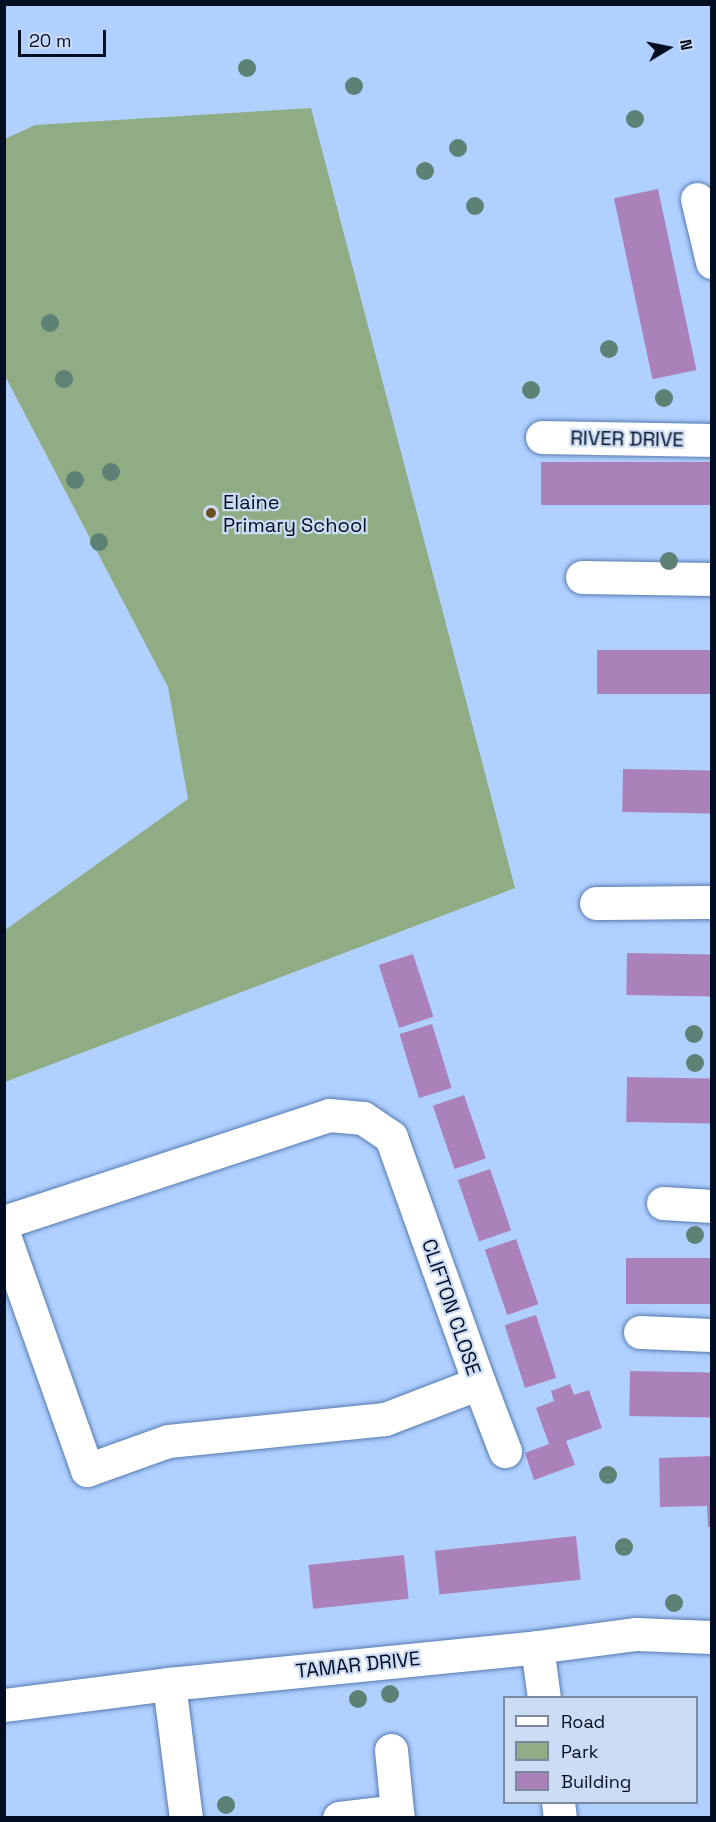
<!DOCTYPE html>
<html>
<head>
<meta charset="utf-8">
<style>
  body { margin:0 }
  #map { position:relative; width:716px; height:1822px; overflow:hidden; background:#b0d0ff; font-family:"Space Grotesk",sans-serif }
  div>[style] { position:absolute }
  .green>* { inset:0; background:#8fac85 }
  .building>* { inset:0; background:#aa81b9; transform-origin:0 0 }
  .roads { filter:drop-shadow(0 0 2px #567bb1) drop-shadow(0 0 2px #567bb1) }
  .minor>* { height:33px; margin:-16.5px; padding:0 16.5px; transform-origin:16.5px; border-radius:16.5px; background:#fff }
  .trees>* { width:18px; height:18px; margin:-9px; border-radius:50%; background:#5e8176 }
  .dots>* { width:16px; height:16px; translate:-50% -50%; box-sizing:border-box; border:3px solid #ccdcf4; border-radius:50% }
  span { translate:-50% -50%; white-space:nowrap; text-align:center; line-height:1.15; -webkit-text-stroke:4.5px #ccdcf4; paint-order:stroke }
  .street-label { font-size:20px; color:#020d21 }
  .poi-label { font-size:20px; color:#020d21 }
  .left { translate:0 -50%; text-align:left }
  .frame { position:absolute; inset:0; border:6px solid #020d21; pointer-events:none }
  .legend { position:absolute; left:503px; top:1696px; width:195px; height:108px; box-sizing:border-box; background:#ccdcf4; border:2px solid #7b89a0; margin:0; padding:8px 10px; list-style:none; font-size:18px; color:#020d21 }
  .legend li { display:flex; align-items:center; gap:12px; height:30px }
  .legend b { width:30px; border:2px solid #7b89a0 }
  .north { position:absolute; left:638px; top:18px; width:60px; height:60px; -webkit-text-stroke:4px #ccdcf4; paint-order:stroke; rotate:80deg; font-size:16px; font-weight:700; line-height:24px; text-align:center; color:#020d21 }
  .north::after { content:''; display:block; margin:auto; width:21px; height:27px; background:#020d21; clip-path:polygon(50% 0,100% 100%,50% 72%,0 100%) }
  .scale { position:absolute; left:18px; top:30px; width:88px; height:27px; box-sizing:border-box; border:3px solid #020d21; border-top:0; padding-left:8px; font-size:18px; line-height:21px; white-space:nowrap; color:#020d21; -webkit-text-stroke:4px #ccdcf4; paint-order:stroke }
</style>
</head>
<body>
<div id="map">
  <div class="green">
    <div style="clip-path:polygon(311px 108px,515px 888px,5px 1082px,5px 930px,188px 799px,168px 687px,5px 376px,5px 139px,35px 125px)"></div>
  </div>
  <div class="building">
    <div style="left:658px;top:189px;width:185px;height:45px;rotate:78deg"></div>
    <div style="left:541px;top:462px;width:171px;height:43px"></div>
    <div style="left:597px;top:650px;width:115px;height:44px"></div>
    <div style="left:623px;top:769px;width:89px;height:43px;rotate:1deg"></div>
    <div style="left:627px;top:953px;width:85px;height:42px;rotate:1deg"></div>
    <div style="left:413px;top:954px;width:66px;height:36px;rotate:72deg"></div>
    <div style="left:432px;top:1024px;width:67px;height:34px;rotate:73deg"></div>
    <div style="left:627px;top:1077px;width:85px;height:45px;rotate:1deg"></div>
    <div style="left:464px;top:1095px;width:67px;height:33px;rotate:71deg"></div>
    <div style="left:490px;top:1169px;width:65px;height:34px;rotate:71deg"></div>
    <div style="left:516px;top:1239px;width:69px;height:33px;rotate:71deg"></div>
    <div style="left:626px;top:1258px;width:86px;height:46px"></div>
    <div style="left:536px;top:1315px;width:66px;height:33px;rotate:72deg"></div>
    <div style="left:630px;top:1371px;width:82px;height:45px;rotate:1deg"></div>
    <div style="clip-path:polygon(570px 1384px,574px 1395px,589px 1390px,602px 1428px,566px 1441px,575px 1465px,534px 1480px,525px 1453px,549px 1444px,536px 1408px,554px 1401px,551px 1391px)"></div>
    <div style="clip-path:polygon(712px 1456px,712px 1527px,708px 1527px,707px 1506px,660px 1507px,659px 1458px)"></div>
    <div style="left:576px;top:1536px;width:44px;height:142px;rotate:84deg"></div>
    <div style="left:404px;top:1555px;width:44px;height:96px;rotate:84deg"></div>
  </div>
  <div class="roads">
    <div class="minor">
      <div style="left:697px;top:199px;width:65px;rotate:76.6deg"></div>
      <div style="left:542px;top:437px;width:170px;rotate:1deg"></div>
      <div style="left:582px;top:577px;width:130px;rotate:0.9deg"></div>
      <div style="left:596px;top:903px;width:116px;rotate:-0.5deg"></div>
      <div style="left:663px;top:1203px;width:49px;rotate:3.5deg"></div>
      <div style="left:4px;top:1222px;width:342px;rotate:-18.2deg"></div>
      <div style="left:329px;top:1115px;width:34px;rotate:5deg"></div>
      <div style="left:363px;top:1118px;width:34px;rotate:34deg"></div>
      <div style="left:391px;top:1137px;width:261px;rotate:70.3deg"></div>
      <div style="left:479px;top:1383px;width:101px;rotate:159deg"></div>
      <div style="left:385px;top:1419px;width:218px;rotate:174.2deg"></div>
      <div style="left:168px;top:1441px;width:86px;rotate:160.3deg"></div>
      <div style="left:87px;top:1470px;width:249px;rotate:-109.5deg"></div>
      <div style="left:640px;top:1332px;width:72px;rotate:2.4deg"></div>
      <div style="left:479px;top:1383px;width:73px;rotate:69.1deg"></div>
      <div style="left:537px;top:1647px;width:51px;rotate:82.2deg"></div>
      <div style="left:169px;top:1684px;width:135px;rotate:82.8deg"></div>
      <div style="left:4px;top:1705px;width:166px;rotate:-7.3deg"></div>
      <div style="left:169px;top:1684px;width:370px;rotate:-5.7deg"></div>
      <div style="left:537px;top:1647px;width:100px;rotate:-7.5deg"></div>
      <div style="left:636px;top:1634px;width:76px;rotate:2.3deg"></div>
      <div style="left:391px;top:1750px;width:61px;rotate:84.4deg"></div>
      <div style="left:558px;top:1802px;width:16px;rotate:83deg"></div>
      <div style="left:339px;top:1818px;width:58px;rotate:-6.9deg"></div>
      <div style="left:397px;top:1811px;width:7px;rotate:82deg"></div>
    </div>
  </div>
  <div class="trees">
    <div style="left:247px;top:68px"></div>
    <div style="left:354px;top:86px"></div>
    <div style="left:635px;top:119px"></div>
    <div style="left:458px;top:148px"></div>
    <div style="left:425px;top:171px"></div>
    <div style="left:475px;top:206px"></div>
    <div style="left:50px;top:323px"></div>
    <div style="left:609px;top:349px"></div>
    <div style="left:64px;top:379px"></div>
    <div style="left:531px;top:390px"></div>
    <div style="left:664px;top:398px"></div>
    <div style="left:111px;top:472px"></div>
    <div style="left:75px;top:480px"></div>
    <div style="left:99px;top:542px"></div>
    <div style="left:669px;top:561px"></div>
    <div style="left:694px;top:1034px"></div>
    <div style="left:695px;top:1063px"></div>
    <div style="left:695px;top:1235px"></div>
    <div style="left:608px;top:1475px"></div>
    <div style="left:624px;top:1547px"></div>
    <div style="left:674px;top:1603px"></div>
    <div style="left:390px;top:1694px"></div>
    <div style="left:358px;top:1699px"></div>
    <div style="left:226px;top:1805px"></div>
  </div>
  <div class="dots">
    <div style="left:211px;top:513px;background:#6c5023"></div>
  </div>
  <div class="street-label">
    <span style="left:627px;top:439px;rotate:1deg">RIVER DRIVE</span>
    <span style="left:451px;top:1307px;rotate:71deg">CLIFTON CLOSE</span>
    <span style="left:358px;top:1665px;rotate:-6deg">TAMAR DRIVE</span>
  </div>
  <div class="poi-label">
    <span class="left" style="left:223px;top:514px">Elaine<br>Primary School</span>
  </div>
  <div class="frame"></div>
  <ul class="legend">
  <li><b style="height:8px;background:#fff"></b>Road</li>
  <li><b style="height:16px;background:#8fac85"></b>Park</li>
  <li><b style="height:16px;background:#aa81b9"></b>Building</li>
  </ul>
  <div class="north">N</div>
  <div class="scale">20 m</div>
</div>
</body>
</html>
